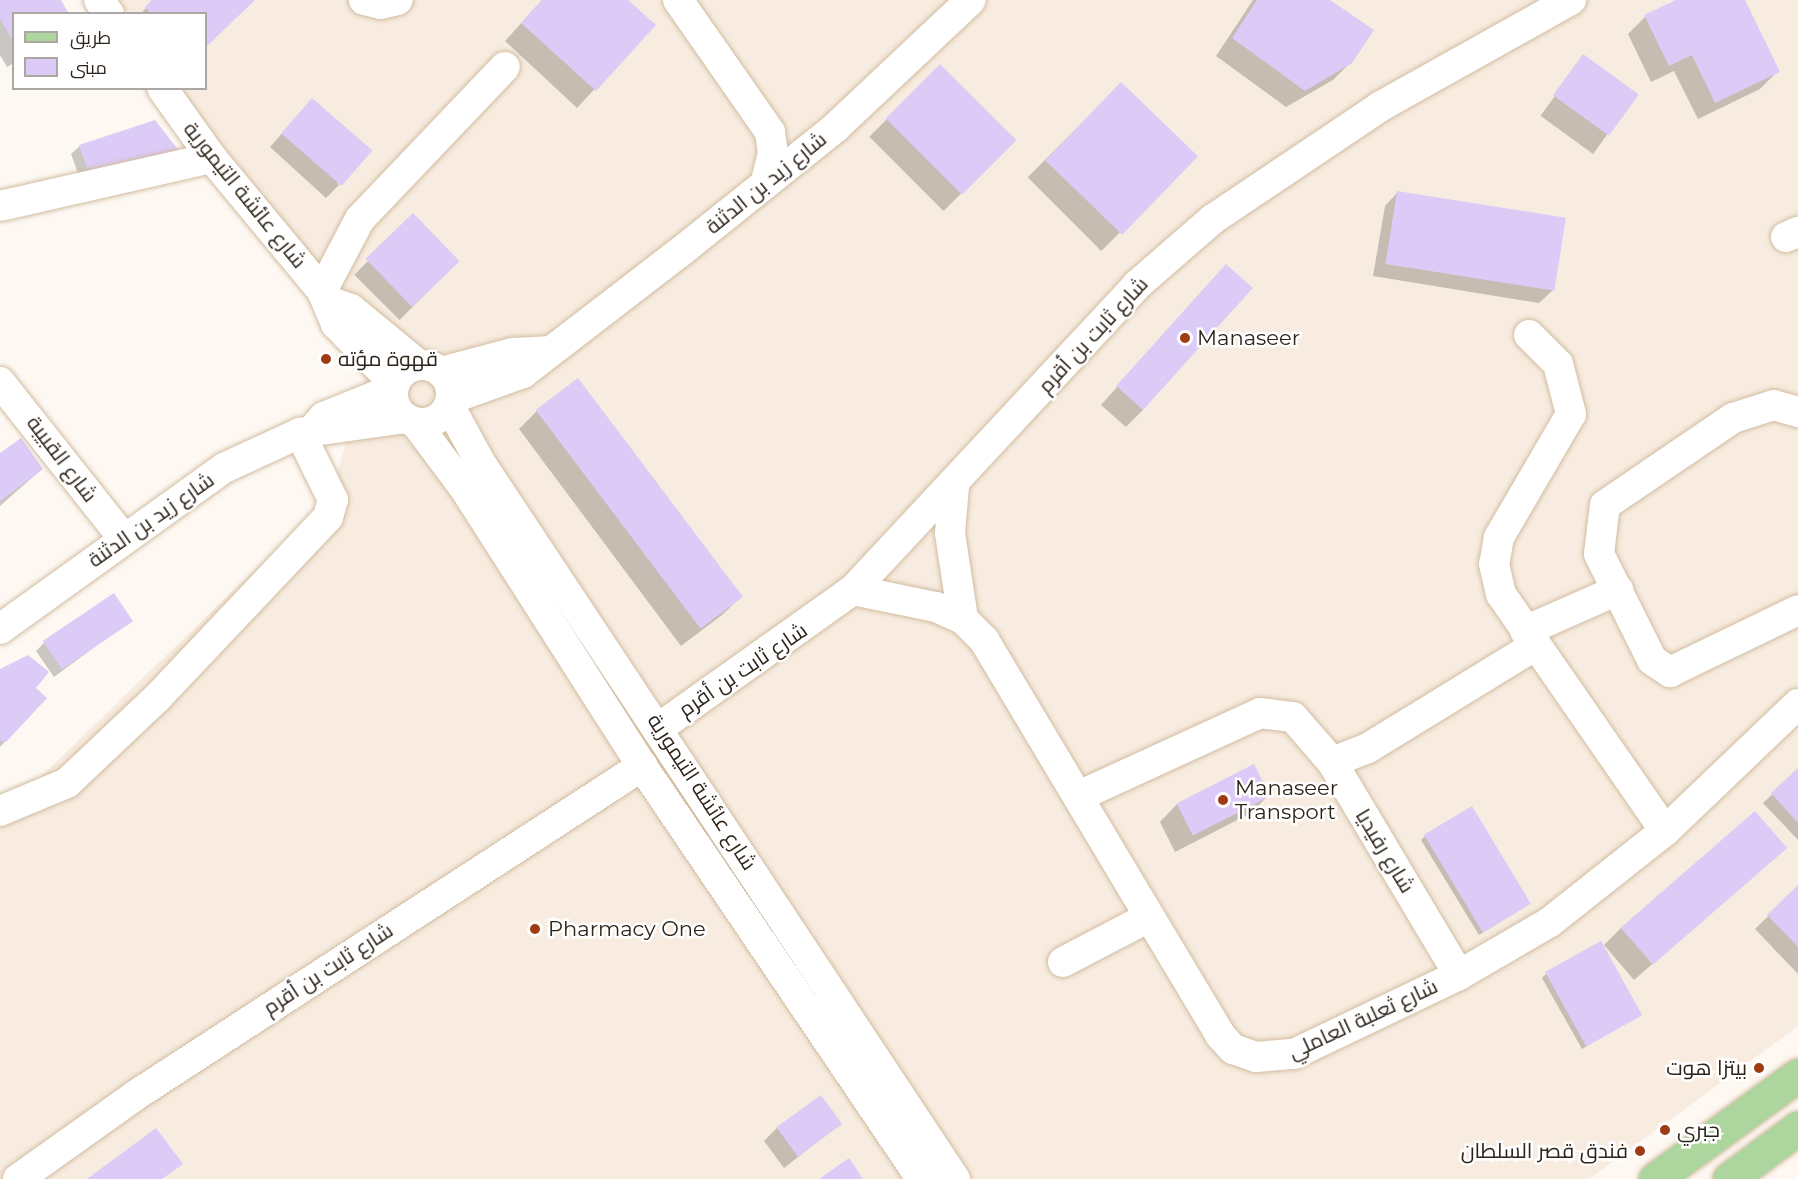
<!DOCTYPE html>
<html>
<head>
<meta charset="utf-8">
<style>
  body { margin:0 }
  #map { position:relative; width:1798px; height:1179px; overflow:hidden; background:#fdf8f2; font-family:Montserrat,Cairo,sans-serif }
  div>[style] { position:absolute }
  .built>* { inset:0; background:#f7ecdf }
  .shadow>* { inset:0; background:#0003; transform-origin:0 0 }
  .building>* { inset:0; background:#dccaf7; transform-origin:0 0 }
  .roads { filter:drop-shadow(0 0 2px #d2bca1) drop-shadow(0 0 2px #d2bca1) }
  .minor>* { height:30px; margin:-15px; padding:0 15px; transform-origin:15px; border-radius:15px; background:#fff }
  .minor>.ring { margin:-15px; padding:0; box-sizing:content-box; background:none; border:30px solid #fff; border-radius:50% }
  .major>* { height:33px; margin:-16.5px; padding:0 16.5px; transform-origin:16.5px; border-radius:16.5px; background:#add69f }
  .dots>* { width:16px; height:16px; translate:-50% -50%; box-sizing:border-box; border:3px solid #fff; border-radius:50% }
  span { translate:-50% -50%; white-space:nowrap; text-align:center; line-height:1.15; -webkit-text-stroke:5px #fff; paint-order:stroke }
  .street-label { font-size:21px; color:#2d241a }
  .poi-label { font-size:21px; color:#2d241a }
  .left { translate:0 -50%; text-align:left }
  .right { translate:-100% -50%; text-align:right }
  .legend { position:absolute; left:12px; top:12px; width:195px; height:78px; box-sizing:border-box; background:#fff; border:2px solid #aba7a3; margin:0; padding:8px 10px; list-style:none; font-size:18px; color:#2d241a }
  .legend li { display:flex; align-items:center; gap:12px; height:30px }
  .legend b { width:30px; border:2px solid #aba7a3 }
</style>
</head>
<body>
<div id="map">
  <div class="built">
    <div style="clip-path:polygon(94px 0,1798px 0,1798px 1026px,1589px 1179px,0 1179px,0 816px,330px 497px,365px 378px,158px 89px,206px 88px,206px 14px,104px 13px)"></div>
  </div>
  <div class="shadow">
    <div style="clip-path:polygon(0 0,60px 0,14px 14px,14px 63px,7px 67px,0 55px)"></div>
    <div style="clip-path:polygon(154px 0,254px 0,206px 46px,206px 14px,140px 14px)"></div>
    <div style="clip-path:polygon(542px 0,625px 0,653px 26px,577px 108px,505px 41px)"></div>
    <div style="clip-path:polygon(1253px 0,1327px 0,1351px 62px,1333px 80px,1286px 107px,1216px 56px)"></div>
    <div style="clip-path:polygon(1679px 0,1743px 0,1778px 71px,1760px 89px,1698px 119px,1674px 71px,1651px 82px,1628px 34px,1645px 17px)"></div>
    <div style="left:1584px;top:56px;width:65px;height:74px;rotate:36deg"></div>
    <div style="left:940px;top:66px;width:105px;height:100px;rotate:45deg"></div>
    <div style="left:1121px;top:84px;width:104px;height:132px;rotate:45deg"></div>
    <div style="clip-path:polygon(300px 113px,339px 185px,326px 198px,270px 147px)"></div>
    <div style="clip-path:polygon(155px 122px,83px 187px,71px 154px,80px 146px)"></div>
    <div style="clip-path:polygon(1398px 192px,1553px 290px,1539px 303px,1373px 276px,1385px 206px)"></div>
    <div style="left:413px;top:216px;width:64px;height:83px;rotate:45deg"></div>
    <div style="clip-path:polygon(1209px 284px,1143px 410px,1126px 427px,1101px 405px)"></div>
    <div style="clip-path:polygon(537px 411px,740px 598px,722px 615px,681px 646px,519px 429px)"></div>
    <div style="clip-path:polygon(0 455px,42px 469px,0 506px)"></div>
    <div style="clip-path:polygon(131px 620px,54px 677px,36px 651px,44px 643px)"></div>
    <div style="clip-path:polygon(0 671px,45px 698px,0 747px)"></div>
    <div style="clip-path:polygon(1798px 770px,1798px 840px,1763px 803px)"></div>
    <div style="clip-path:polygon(1268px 796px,1251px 813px,1175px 852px,1160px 822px,1177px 804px)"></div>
    <div style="clip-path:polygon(1425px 836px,1525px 907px,1479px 935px,1421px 840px)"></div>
    <div style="clip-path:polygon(1785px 848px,1634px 980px,1604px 945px,1621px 928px)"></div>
    <div style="clip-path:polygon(1798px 887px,1798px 974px,1755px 929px)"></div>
    <div style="clip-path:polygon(1546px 974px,1640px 1014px,1582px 1049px,1542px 978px)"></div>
    <div style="clip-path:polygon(840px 1124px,784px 1168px,764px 1141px,777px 1128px)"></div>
  </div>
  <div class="building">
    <div style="clip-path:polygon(0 0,61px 0,69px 14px,14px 14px,14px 43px,0 19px)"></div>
    <div style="clip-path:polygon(152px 0,255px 0,206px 47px,206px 14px,151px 14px,145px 7px)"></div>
    <div style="clip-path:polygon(542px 0,628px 0,656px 25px,596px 91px,521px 23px)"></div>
    <div style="clip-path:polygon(1257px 0,1330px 0,1374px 30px,1352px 63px,1305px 91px,1232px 38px)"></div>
    <div style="clip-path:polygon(1676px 0,1745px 0,1780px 72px,1715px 103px,1692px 55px,1669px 66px,1644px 15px)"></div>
    <div style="left:1583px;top:54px;width:69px;height:51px;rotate:36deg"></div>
    <div style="left:940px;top:64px;width:108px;height:77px;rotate:45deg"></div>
    <div style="left:1121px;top:82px;width:107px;height:109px;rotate:44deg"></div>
    <div style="left:312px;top:98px;width:80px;height:47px;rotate:41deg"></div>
    <div style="clip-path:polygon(155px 120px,180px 152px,91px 180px,79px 145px)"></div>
    <div style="left:1397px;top:191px;width:171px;height:74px;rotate:9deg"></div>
    <div style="left:413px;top:213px;width:67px;height:66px;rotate:46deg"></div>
    <div style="left:1226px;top:264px;width:36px;height:164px;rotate:42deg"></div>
    <div style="left:578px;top:378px;width:274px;height:53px;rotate:53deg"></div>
    <div style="clip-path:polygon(21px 438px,43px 469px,0 501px,0 453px)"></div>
    <div style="left:114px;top:593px;width:34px;height:86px;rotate:56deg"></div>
    <div style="clip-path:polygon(28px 655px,49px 672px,36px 688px,47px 698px,6px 742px,0 741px,0 669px)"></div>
    <div style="left:1254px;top:764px;width:36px;height:87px;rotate:63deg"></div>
    <div style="clip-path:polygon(1798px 768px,1798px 823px,1771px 793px)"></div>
    <div style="left:1472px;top:806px;width:114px;height:56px;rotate:59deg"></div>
    <div style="left:1755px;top:811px;width:49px;height:178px;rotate:49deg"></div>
    <div style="clip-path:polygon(1798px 885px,1798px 947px,1767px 915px)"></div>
    <div style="left:1601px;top:941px;width:85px;height:64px;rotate:61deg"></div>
    <div style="left:821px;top:1095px;width:36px;height:55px;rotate:54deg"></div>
    <div style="clip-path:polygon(156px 1128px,183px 1164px,162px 1179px,87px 1179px)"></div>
    <div style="clip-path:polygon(849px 1158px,863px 1179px,819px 1179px)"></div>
  </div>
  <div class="roads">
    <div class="minor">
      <div style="left:99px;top:0;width:17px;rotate:54deg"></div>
      <div style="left:364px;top:0;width:17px;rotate:13deg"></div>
      <div style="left:381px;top:4px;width:17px;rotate:-13deg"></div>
      <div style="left:678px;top:0;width:161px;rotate:55.1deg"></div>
      <div style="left:770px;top:132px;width:21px;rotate:82deg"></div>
      <div style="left:773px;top:153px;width:30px;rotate:104deg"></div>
      <div style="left:162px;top:88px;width:86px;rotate:54.5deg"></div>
      <div style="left:212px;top:158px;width:173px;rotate:50.4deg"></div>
      <div style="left:322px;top:291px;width:36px;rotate:67deg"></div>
      <div style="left:336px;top:324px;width:84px;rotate:45.5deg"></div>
      <div style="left:0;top:206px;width:217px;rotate:-12.8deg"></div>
      <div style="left:1786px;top:237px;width:13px;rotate:-23deg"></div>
      <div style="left:322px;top:291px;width:81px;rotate:-62.2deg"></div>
      <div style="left:360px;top:219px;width:210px;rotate:-46.4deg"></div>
      <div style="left:328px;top:301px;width:24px;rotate:19deg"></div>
      <div style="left:351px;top:309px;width:88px;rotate:39.5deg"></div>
      <div style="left:1529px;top:335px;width:41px;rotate:45deg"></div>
      <div style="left:1558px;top:364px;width:52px;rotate:75.4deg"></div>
      <div style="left:1571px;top:414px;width:143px;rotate:120.3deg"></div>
      <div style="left:1499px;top:537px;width:27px;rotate:100deg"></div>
      <div style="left:1494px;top:564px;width:31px;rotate:77deg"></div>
      <div style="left:1501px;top:594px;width:288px;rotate:55.3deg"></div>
      <div class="ring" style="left:393px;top:365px;width:28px;height:28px"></div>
      <div style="left:441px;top:372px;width:74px;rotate:-14.8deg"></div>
      <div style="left:513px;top:353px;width:34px;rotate:-3deg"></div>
      <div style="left:0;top:382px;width:199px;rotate:51.7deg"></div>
      <div style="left:451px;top:399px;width:77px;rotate:-19.9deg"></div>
      <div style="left:523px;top:373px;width:197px;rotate:-37.6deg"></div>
      <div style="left:679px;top:253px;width:201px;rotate:-38.7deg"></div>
      <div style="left:836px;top:127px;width:185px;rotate:-43.3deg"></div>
      <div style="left:449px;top:405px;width:65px;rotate:61.5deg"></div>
      <div style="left:480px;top:462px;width:860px;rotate:56.48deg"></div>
      <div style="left:1798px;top:412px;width:25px;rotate:-164deg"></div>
      <div style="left:1774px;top:405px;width:43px;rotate:162.4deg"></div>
      <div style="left:1733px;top:418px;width:155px;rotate:145.8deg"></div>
      <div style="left:1605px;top:505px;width:49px;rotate:97deg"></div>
      <div style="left:1599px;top:554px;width:119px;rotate:63.4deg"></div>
      <div style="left:1652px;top:660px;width:22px;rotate:34deg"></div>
      <div style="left:1670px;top:672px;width:142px;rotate:-25.8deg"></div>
      <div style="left:415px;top:422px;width:84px;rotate:53.3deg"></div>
      <div style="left:465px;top:489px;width:329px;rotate:57.4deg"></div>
      <div style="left:642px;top:766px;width:499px;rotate:55.9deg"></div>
      <div style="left:314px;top:428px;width:15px;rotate:-48deg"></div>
      <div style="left:324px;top:417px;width:74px;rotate:-22.1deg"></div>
      <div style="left:954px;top:487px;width:46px;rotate:95deg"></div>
      <div style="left:950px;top:533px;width:87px;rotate:81.4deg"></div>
      <div style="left:853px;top:590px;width:85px;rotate:11.6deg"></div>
      <div style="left:936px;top:607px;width:30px;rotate:24deg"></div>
      <div style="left:963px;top:619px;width:30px;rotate:45deg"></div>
      <div style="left:984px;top:640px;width:460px;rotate:59.1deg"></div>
      <div style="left:1220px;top:1035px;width:19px;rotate:47deg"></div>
      <div style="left:1233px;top:1049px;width:24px;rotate:19deg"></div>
      <div style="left:1256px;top:1057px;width:38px;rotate:-5deg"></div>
      <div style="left:1294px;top:1054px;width:183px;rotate:-25.6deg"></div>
      <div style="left:1459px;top:975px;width:105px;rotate:-30.2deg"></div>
      <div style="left:1550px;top:922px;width:147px;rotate:-38.4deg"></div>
      <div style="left:1665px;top:831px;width:184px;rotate:-43.7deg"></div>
      <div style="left:0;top:629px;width:276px;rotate:-35.7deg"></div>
      <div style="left:224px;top:468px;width:84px;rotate:-24.7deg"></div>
      <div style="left:300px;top:433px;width:107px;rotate:-8.1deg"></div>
      <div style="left:1525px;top:631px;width:102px;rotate:-23.8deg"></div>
      <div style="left:660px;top:727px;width:237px;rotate:-35.4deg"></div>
      <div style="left:853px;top:590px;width:417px;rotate:-47deg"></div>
      <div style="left:1137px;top:285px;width:101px;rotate:-41deg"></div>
      <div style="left:1213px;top:219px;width:202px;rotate:-33.9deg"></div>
      <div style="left:1381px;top:106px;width:218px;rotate:-29.2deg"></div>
      <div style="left:1332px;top:762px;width:39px;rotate:-21deg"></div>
      <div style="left:1368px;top:748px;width:197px;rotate:-31.5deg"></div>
      <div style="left:1079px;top:796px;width:199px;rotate:-24.6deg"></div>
      <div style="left:1260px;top:713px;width:33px;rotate:7deg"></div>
      <div style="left:1293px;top:717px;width:60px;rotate:49.1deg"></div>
      <div style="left:1332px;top:762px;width:248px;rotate:59.2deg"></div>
      <div style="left:0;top:811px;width:73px;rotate:-22.7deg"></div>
      <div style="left:67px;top:783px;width:124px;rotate:-43.4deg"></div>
      <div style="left:157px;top:698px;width:249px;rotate:-46.6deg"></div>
      <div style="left:328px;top:517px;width:18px;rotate:-74deg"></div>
      <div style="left:333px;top:500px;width:75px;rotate:-116.2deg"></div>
      <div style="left:1063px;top:962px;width:95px;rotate:-27.6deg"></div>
      <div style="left:18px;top:1179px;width:145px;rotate:-35.4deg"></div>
      <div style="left:136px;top:1095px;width:604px;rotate:-33.03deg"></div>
    </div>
    <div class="major">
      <div style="left:1655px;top:1179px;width:177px;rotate:-36deg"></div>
      <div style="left:1729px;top:1179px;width:86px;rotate:-36.5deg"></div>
    </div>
  </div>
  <div class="dots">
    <div style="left:1185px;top:338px;background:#a03a12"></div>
    <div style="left:326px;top:359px;background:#a03a12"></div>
    <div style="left:1223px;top:800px;background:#a03a12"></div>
    <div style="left:535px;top:929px;background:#a03a12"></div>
    <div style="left:1759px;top:1068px;background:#a03a12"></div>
    <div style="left:1665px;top:1130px;background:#a03a12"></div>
    <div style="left:1640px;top:1151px;background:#a03a12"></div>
  </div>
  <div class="street-label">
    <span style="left:766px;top:183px;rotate:-39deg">شارع زيد بن الدثنة</span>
    <span style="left:245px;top:195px;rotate:51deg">شارع عائشة التيمورية</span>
    <span style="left:1093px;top:335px;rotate:-47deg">شارع ثابت بن أقرم</span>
    <span style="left:62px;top:459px;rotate:53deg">شارع القبيبة</span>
    <span style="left:151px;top:520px;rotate:-35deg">شارع زيد بن الدثنة</span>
    <span style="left:743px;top:670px;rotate:-34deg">شارع ثابت بن أقرم</span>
    <span style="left:702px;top:792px;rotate:57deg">شارع عائشة التيمورية</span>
    <span style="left:1385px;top:851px;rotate:59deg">شارع رفيديا</span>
    <span style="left:328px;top:969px;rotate:-33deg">شارع ثابت بن أقرم</span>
    <span style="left:1363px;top:1019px;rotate:-25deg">شارع ثعلبة العاملي</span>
  </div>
  <div class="poi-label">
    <span class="left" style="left:1197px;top:338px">Manaseer</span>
    <span class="left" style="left:338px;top:359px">قهوة مؤته</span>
    <span class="left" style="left:1235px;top:800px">Manaseer<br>Transport</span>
    <span class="left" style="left:548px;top:929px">Pharmacy One</span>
    <span class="right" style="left:1747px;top:1068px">بيتزا هوت</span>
    <span class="left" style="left:1677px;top:1130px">جبري</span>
    <span class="right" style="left:1628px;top:1151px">فندق قصر السلطان</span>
  </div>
  <ul class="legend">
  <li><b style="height:8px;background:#add69f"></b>طريق</li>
  <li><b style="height:16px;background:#dccaf7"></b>مبنى</li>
  </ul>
</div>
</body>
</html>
